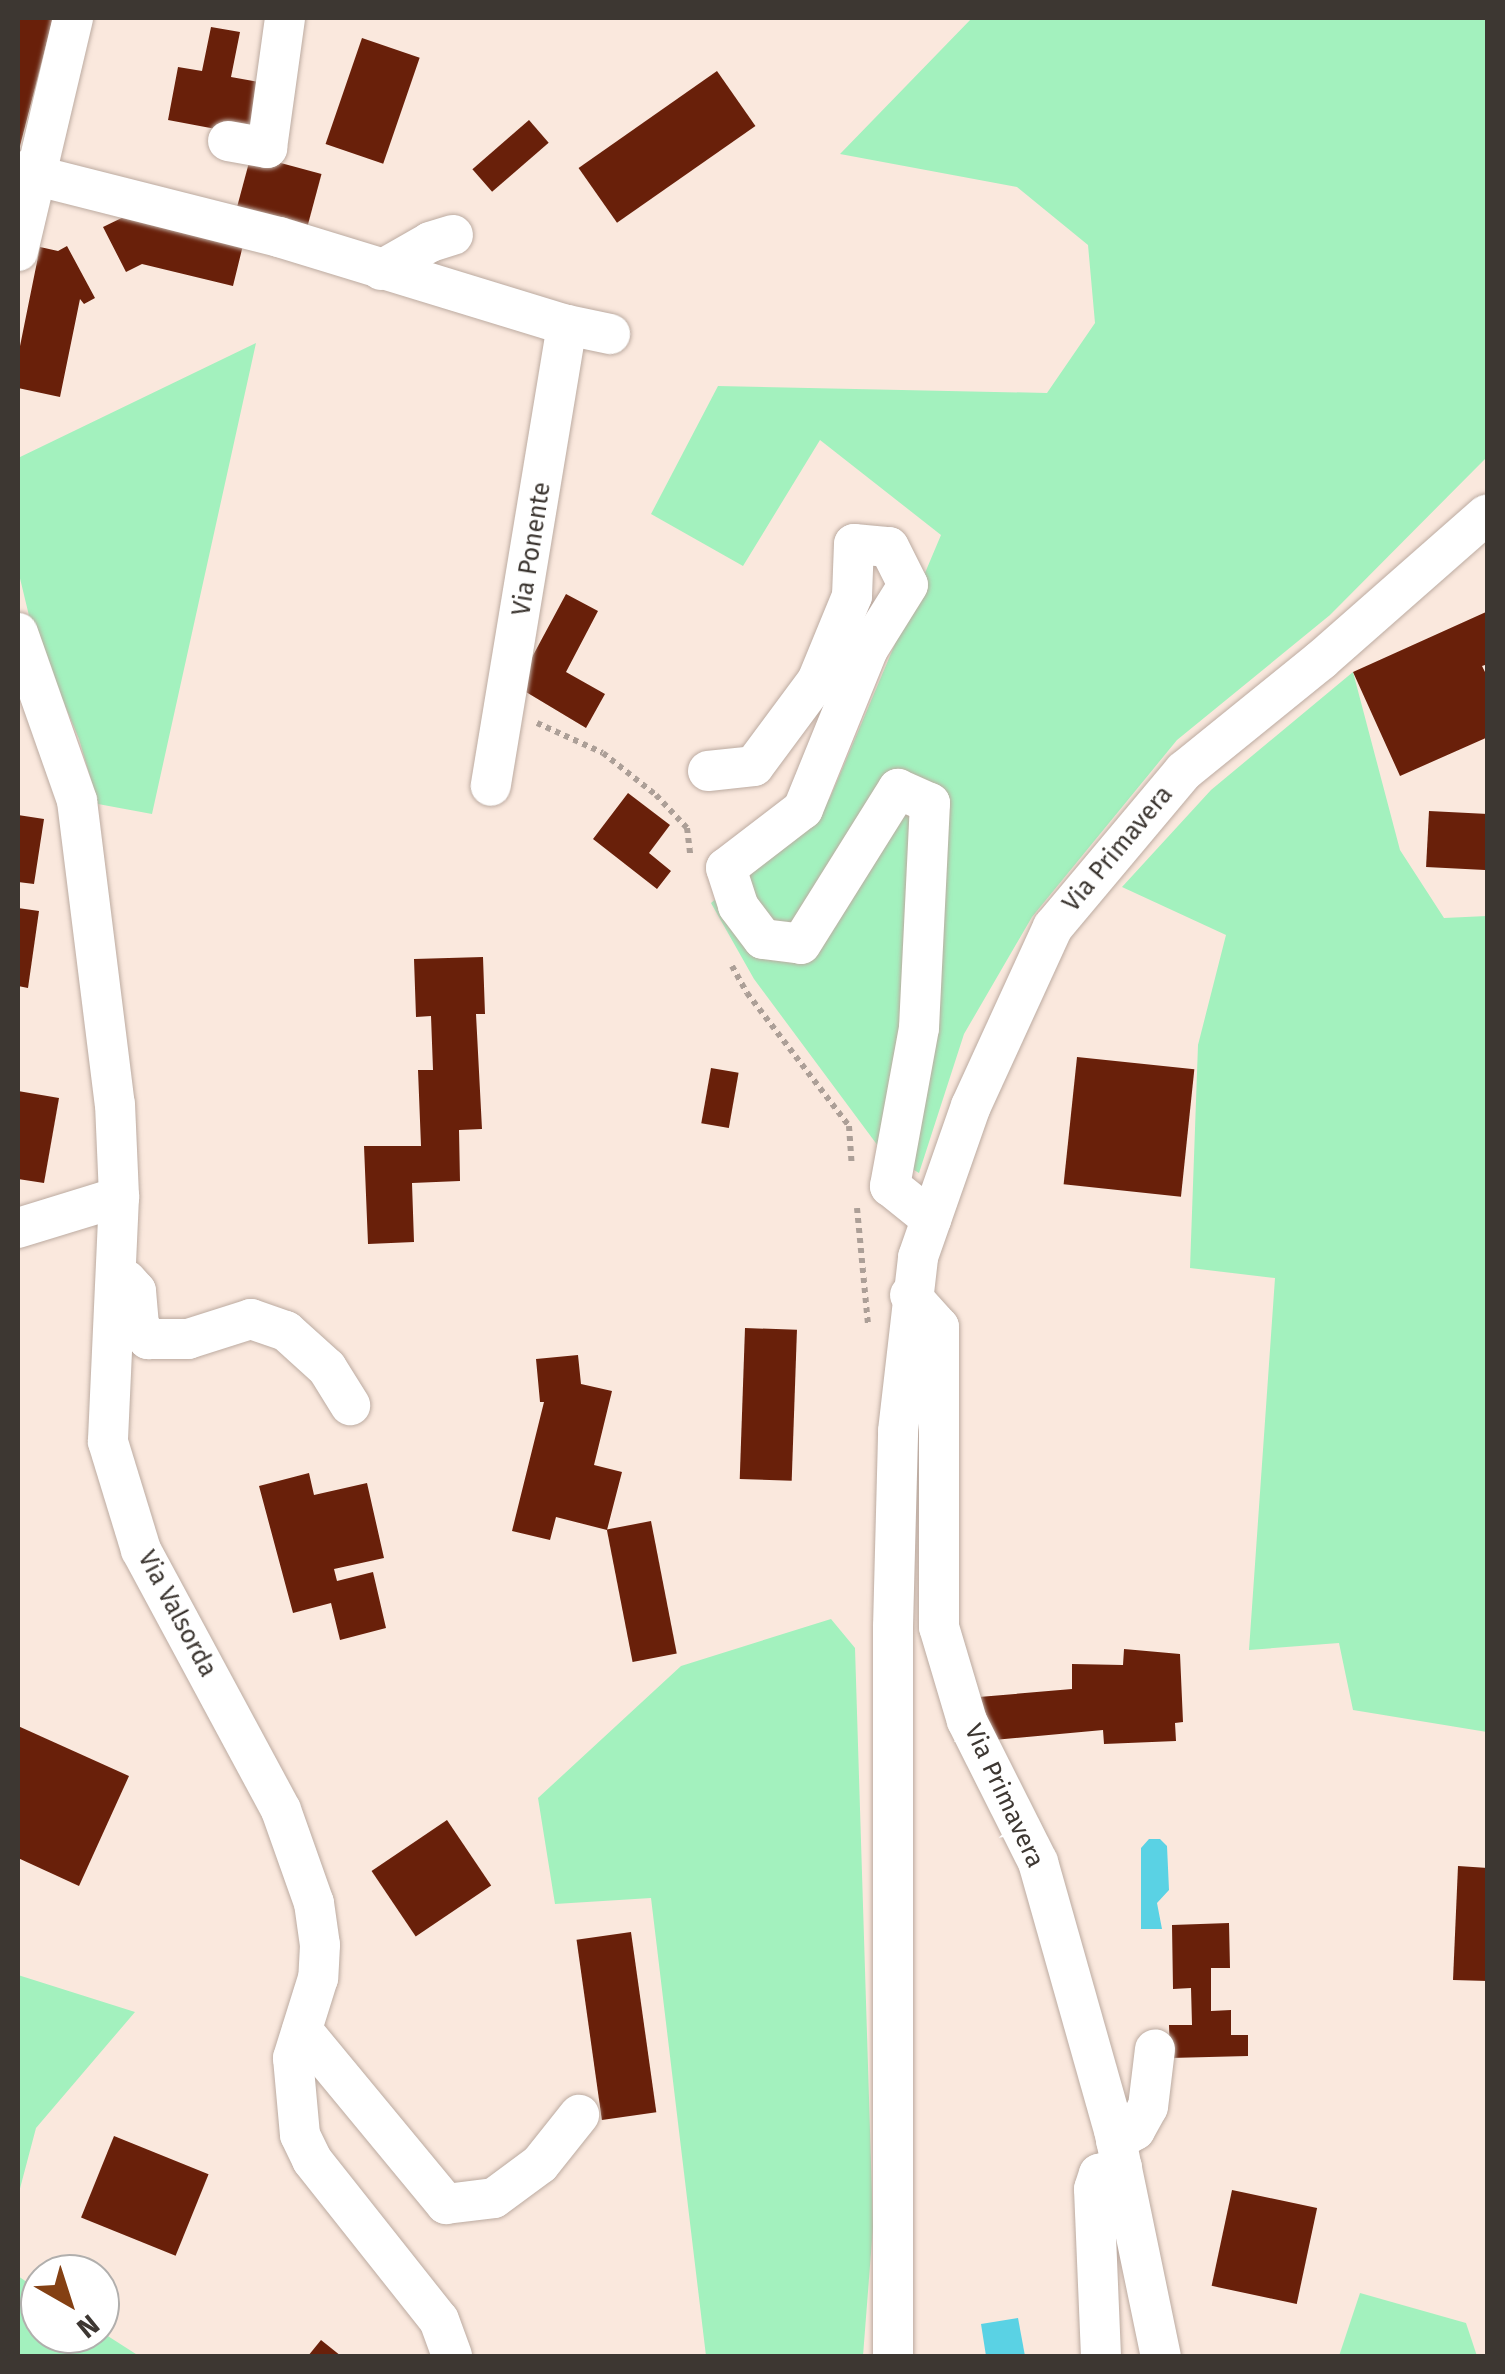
<!DOCTYPE html>
<html>
<head>
<meta charset="utf-8">
<style>
  body { margin:0 }
  #map { position:relative; width:1505px; height:2374px; overflow:hidden; background:#fae8dd; font-family:"Fira Sans",sans-serif }
  div>[style] { position:absolute }
  .green>* { inset:0; background:#a3f1be }
  .water>* { inset:0; background:#5ad2e4 }
  .building>* { inset:0; background:#69200a; transform-origin:0 0 }
  .path>* { height:6px; margin-top:-3px; transform-origin:0; background:repeating-linear-gradient(90deg,#ac9f97 0 5px,transparent 0 10px) }
  .roads { filter:drop-shadow(0 0 2px #bcaba1) drop-shadow(0 0 2px #bcaba1) }
  .minor>* { height:40px; margin:-20px; padding:0 20px; transform-origin:20px; border-radius:20px; background:#fff }
  span { translate:-50% -50%; white-space:nowrap; text-align:center; line-height:1.15; -webkit-text-stroke:10px #fff; paint-order:stroke }
  .street-label { font-size:25px; color:#3d3732 }
  .frame { position:absolute; inset:0; border:20px solid #3d3732; pointer-events:none }
  .north { position:absolute; left:20px; top:2254px; width:100px; height:100px; box-sizing:border-box; background:#fff; border:2px solid #b1afad; border-radius:50%; rotate:141deg; font-size:28px; font-weight:700; line-height:40px; text-align:center; color:#3d3732 }
  .north::after { content:''; display:block; margin:auto; width:35px; height:45px; background:#844013; clip-path:polygon(50% 0,100% 100%,50% 72%,0 100%) }
</style>
</head>
<body>
<div id="map">
  <div class="green">
    <div style="clip-path:polygon(972px 18px,1487px 18px,1487px 457px,1330px 615px,1177px 740px,1032px 917px,964px 1034px,919px 1173px,881px 1150px,754px 979px,711px 903px,830px 798px,941px 535px,820px 440px,743px 566px,651px 514px,718px 386px,1047px 393px,1095px 323px,1088px 245px,1017px 187px,840px 154px)"></div>
    <div style="clip-path:polygon(256px 343px,152px 814px,98px 804px,79px 739px,31px 624px,18px 570px,18px 458px)"></div>
    <div style="clip-path:polygon(1353px 672px,1400px 850px,1444px 918px,1487px 916px,1487px 1732px,1353px 1710px,1339px 1643px,1249px 1650px,1275px 1278px,1190px 1268px,1198px 1045px,1226px 935px,1122px 887px,1211px 790px)"></div>
    <div style="clip-path:polygon(831px 1619px,855px 1648px,873px 2227px,863px 2356px,706px 2356px,651px 1898px,555px 1904px,538px 1798px,681px 1666px)"></div>
    <div style="clip-path:polygon(18px 1975px,135px 2012px,36px 2128px,18px 2196px)"></div>
    <div style="clip-path:polygon(18px 2276px,40px 2291px,40px 2334px,100px 2331px,139px 2356px,18px 2356px)"></div>
    <div style="clip-path:polygon(1360px 2293px,1466px 2323px,1477px 2356px,1339px 2356px)"></div>
  </div>
  <div class="water">
    <div style="clip-path:polygon(1149px 1839px,1160px 1839px,1167px 1846px,1169px 1890px,1157px 1903px,1162px 1929px,1141px 1929px,1141px 1848px)"></div>
    <div style="clip-path:polygon(1018px 2318px,1025px 2356px,986px 2356px,981px 2324px)"></div>
  </div>
  <div class="building">
    <div style="clip-path:polygon(18px 18px,53px 18px,19px 150px,18px 150px)"></div>
    <div style="clip-path:polygon(211px 27px,240px 32px,231px 77px,264px 83px,253px 136px,168px 120px,178px 67px,202px 71px)"></div>
    <div style="left:362px;top:38px;width:61px;height:112px;rotate:19deg"></div>
    <div style="left:717px;top:71px;width:67px;height:169px;rotate:55deg"></div>
    <div style="left:529px;top:120px;width:30px;height:75px;rotate:49deg"></div>
    <div style="left:251px;top:155px;width:73px;height:63px;rotate:15deg"></div>
    <div style="clip-path:polygon(136px 211px,245px 237px,233px 286px,142px 264px,126px 272px,103px 227px)"></div>
    <div style="clip-path:polygon(67px 246px,95px 298px,84px 304px,80px 299px,60px 397px,18px 388px,18px 356px,40px 247px,58px 251px)"></div>
    <div style="clip-path:polygon(566px 594px,598px 611px,566px 672px,605px 694px,586px 728px,521px 689px,523px 674px)"></div>
    <div style="clip-path:polygon(1486px 612px,1488px 664px,1482px 666px,1488px 678px,1488px 737px,1400px 776px,1353px 672px)"></div>
    <div style="clip-path:polygon(628px 793px,670px 825px,649px 853px,671px 871px,657px 889px,593px 839px)"></div>
    <div style="left:1429px;top:811px;width:59px;height:56px;rotate:3deg"></div>
    <div style="clip-path:polygon(18px 815px,44px 819px,34px 884px,18px 882px)"></div>
    <div style="clip-path:polygon(18px 908px,39px 911px,28px 988px,18px 986px)"></div>
    <div style="clip-path:polygon(483px 957px,485px 1014px,476px 1014px,482px 1129px,459px 1130px,460px 1181px,412px 1183px,414px 1242px,368px 1244px,364px 1146px,421px 1146px,418px 1070px,433px 1070px,431px 1016px,416px 1017px,414px 959px)"></div>
    <div style="left:1077px;top:1057px;width:118px;height:128px;rotate:6deg"></div>
    <div style="left:711px;top:1068px;width:28px;height:56px;rotate:10deg"></div>
    <div style="clip-path:polygon(18px 1091px,59px 1098px,44px 1183px,18px 1179px)"></div>
    <div style="left:745px;top:1328px;width:52px;height:151px;rotate:2deg"></div>
    <div style="clip-path:polygon(578px 1355px,581px 1384px,612px 1391px,594px 1465px,622px 1472px,607px 1530px,556px 1517px,550px 1540px,512px 1531px,544px 1402px,540px 1402px,536px 1359px)"></div>
    <div style="clip-path:polygon(309px 1473px,314px 1495px,367px 1483px,384px 1558px,334px 1569px,337px 1581px,373px 1572px,386px 1628px,340px 1640px,331px 1603px,293px 1613px,259px 1486px)"></div>
    <div style="left:651px;top:1521px;width:135px;height:45px;rotate:79deg"></div>
    <div style="clip-path:polygon(1124px 1649px,1180px 1654px,1183px 1722px,1175px 1723px,1176px 1741px,1104px 1744px,1103px 1730px,983px 1741px,979px 1697px,1072px 1689px,1072px 1664px,1123px 1665px)"></div>
    <div style="clip-path:polygon(18px 1726px,129px 1776px,79px 1886px,18px 1858px)"></div>
    <div style="left:447px;top:1820px;width:79px;height:91px;rotate:56deg"></div>
    <div style="clip-path:polygon(1458px 1866px,1488px 1868px,1488px 1981px,1453px 1980px)"></div>
    <div style="clip-path:polygon(1229px 1923px,1230px 1968px,1211px 1968px,1211px 2011px,1231px 2010px,1231px 2035px,1248px 2035px,1248px 2056px,1170px 2058px,1169px 2025px,1192px 2025px,1191px 1988px,1173px 1989px,1172px 1925px)"></div>
    <div style="left:631px;top:1932px;width:182px;height:55px;rotate:82deg"></div>
    <div style="left:114px;top:2136px;width:102px;height:88px;rotate:22deg"></div>
    <div style="left:1232px;top:2190px;width:87px;height:98px;rotate:12deg"></div>
    <div style="clip-path:polygon(321px 2340px,341px 2356px,308px 2356px)"></div>
  </div>
  <div class="path">
    <div style="left:537px;top:723px;width:72px;rotate:24.4deg"></div>
    <div style="left:603px;top:753px;width:68px;rotate:38.4deg"></div>
    <div style="left:656px;top:795px;width:45px;rotate:46.8deg"></div>
    <div style="left:687px;top:828px;width:26px;rotate:83deg"></div>
    <div style="left:732px;top:966px;width:31px;rotate:61deg"></div>
    <div style="left:747px;top:993px;width:168px;rotate:52.5deg"></div>
    <div style="left:849px;top:1126px;width:39px;rotate:86deg"></div>
    <div style="left:857px;top:1208px;width:117px;rotate:84.6deg"></div>
  </div>
  <div class="roads">
    <div class="minor">
      <div style="left:228px;top:141px;width:40px;rotate:10deg"></div>
      <div style="left:267px;top:148px;width:131px;rotate:-82.1deg"></div>
      <div style="left:18px;top:171px;width:269px;rotate:14.2deg"></div>
      <div style="left:279px;top:237px;width:301px;rotate:17deg"></div>
      <div style="left:567px;top:325px;width:467px;rotate:99.4deg"></div>
      <div style="left:18px;top:251px;width:239px;rotate:-76.7deg"></div>
      <div style="left:381px;top:270px;width:56px;rotate:-29.7deg"></div>
      <div style="left:430px;top:242px;width:24px;rotate:-17deg"></div>
      <div style="left:567px;top:325px;width:44px;rotate:11.8deg"></div>
      <div style="left:18px;top:633px;width:178px;rotate:70.6deg"></div>
      <div style="left:77px;top:801px;width:305px;rotate:82.9deg"></div>
      <div style="left:115px;top:1104px;width:93px;rotate:87.5deg"></div>
      <div style="left:119px;top:1197px;width:245px;rotate:92.6deg"></div>
      <div style="left:108px;top:1442px;width:113px;rotate:73deg"></div>
      <div style="left:141px;top:1550px;width:295px;rotate:61.7deg"></div>
      <div style="left:281px;top:1810px;width:99px;rotate:70.5deg"></div>
      <div style="left:314px;top:1903px;width:42px;rotate:81.9deg"></div>
      <div style="left:320px;top:1945px;width:33px;rotate:93deg"></div>
      <div style="left:318px;top:1978px;width:84px;rotate:107.4deg"></div>
      <div style="left:293px;top:2058px;width:77px;rotate:84.8deg"></div>
      <div style="left:300px;top:2135px;width:28px;rotate:64deg"></div>
      <div style="left:312px;top:2160px;width:204px;rotate:51.6deg"></div>
      <div style="left:439px;top:2320px;width:38px;rotate:70deg"></div>
      <div style="left:708px;top:771px;width:46px;rotate:-6.2deg"></div>
      <div style="left:754px;top:766px;width:106px;rotate:-53.5deg"></div>
      <div style="left:817px;top:681px;width:92px;rotate:-67.6deg"></div>
      <div style="left:852px;top:596px;width:52px;rotate:-87.8deg"></div>
      <div style="left:854px;top:544px;width:35px;rotate:5deg"></div>
      <div style="left:889px;top:547px;width:42px;rotate:63.4deg"></div>
      <div style="left:908px;top:585px;width:75px;rotate:122deg"></div>
      <div style="left:868px;top:649px;width:173px;rotate:112.1deg"></div>
      <div style="left:803px;top:809px;width:97px;rotate:142.5deg"></div>
      <div style="left:726px;top:868px;width:40px;rotate:72deg"></div>
      <div style="left:738px;top:906px;width:41px;rotate:52.9deg"></div>
      <div style="left:763px;top:939px;width:38px;rotate:7deg"></div>
      <div style="left:801px;top:944px;width:183px;rotate:-58deg"></div>
      <div style="left:898px;top:789px;width:35px;rotate:24deg"></div>
      <div style="left:930px;top:803px;width:225px;rotate:92.8deg"></div>
      <div style="left:919px;top:1028px;width:161px;rotate:100.4deg"></div>
      <div style="left:890px;top:1186px;width:53px;rotate:38.8deg"></div>
      <div style="left:18px;top:1228px;width:106px;rotate:-17.1deg"></div>
      <div style="left:126px;top:1280px;width:15px;rotate:48deg"></div>
      <div style="left:136px;top:1291px;width:34px;rotate:85deg"></div>
      <div style="left:139px;top:1325px;width:17px;rotate:57deg"></div>
      <div style="left:148px;top:1339px;width:40px"></div>
      <div style="left:188px;top:1339px;width:66px;rotate:-17.6deg"></div>
      <div style="left:251px;top:1319px;width:37px;rotate:19deg"></div>
      <div style="left:286px;top:1331px;width:55px;rotate:42.1deg"></div>
      <div style="left:327px;top:1368px;width:44px;rotate:58.1deg"></div>
      <div style="left:910px;top:1295px;width:43px;rotate:47.8deg"></div>
      <div style="left:939px;top:1327px;width:300px;rotate:90deg"></div>
      <div style="left:939px;top:1627px;width:98px;rotate:73.4deg"></div>
      <div style="left:967px;top:1721px;width:158px;rotate:63.3deg"></div>
      <div style="left:1038px;top:1862px;width:279px;rotate:74.2deg"></div>
      <div style="left:1114px;top:2130px;width:231px;rotate:78.3deg"></div>
      <div style="left:302px;top:2030px;width:226px;rotate:50.4deg"></div>
      <div style="left:446px;top:2204px;width:48px;rotate:-7.1deg"></div>
      <div style="left:494px;top:2198px;width:57px;rotate:-36.5deg"></div>
      <div style="left:540px;top:2164px;width:63px;rotate:-51.5deg"></div>
      <div style="left:1116px;top:2141px;width:22px;rotate:-30deg"></div>
      <div style="left:1135px;top:2130px;width:26px;rotate:-61deg"></div>
      <div style="left:1148px;top:2107px;width:58px;rotate:-83.1deg"></div>
      <div style="left:893px;top:2356px;width:729px;rotate:-90deg"></div>
      <div style="left:893px;top:1627px;width:196px;rotate:-88.5deg"></div>
      <div style="left:898px;top:1431px;width:175px;rotate:-83.4deg"></div>
      <div style="left:918px;top:1257px;width:160px;rotate:-70.7deg"></div>
      <div style="left:971px;top:1106px;width:197px;rotate:-65.4deg"></div>
      <div style="left:1053px;top:927px;width:204px;rotate:-50deg"></div>
      <div style="left:1184px;top:771px;width:176px;rotate:-39deg"></div>
      <div style="left:1321px;top:660px;width:220px;rotate:-41.3deg"></div>
      <div style="left:1101px;top:2356px;width:167px;rotate:-92.4deg"></div>
      <div style="left:1094px;top:2189px;width:16px;rotate:-72deg"></div>
      <div style="left:1099px;top:2174px;width:24px;rotate:-15deg"></div>
    </div>
  </div>
  <div class="street-label">
    <span style="left:532px;top:549px;rotate:-81deg">Via Ponente</span>
    <span style="left:1118px;top:849px;rotate:-50deg">Via Primavera</span>
    <span style="left:177px;top:1614px;rotate:62deg">Via Valsorda</span>
    <span style="left:1004px;top:1796px;rotate:65deg">Via Primavera</span>
  </div>
  <div class="frame"></div>
  <div class="north">N</div>
</div>
</body>
</html>
